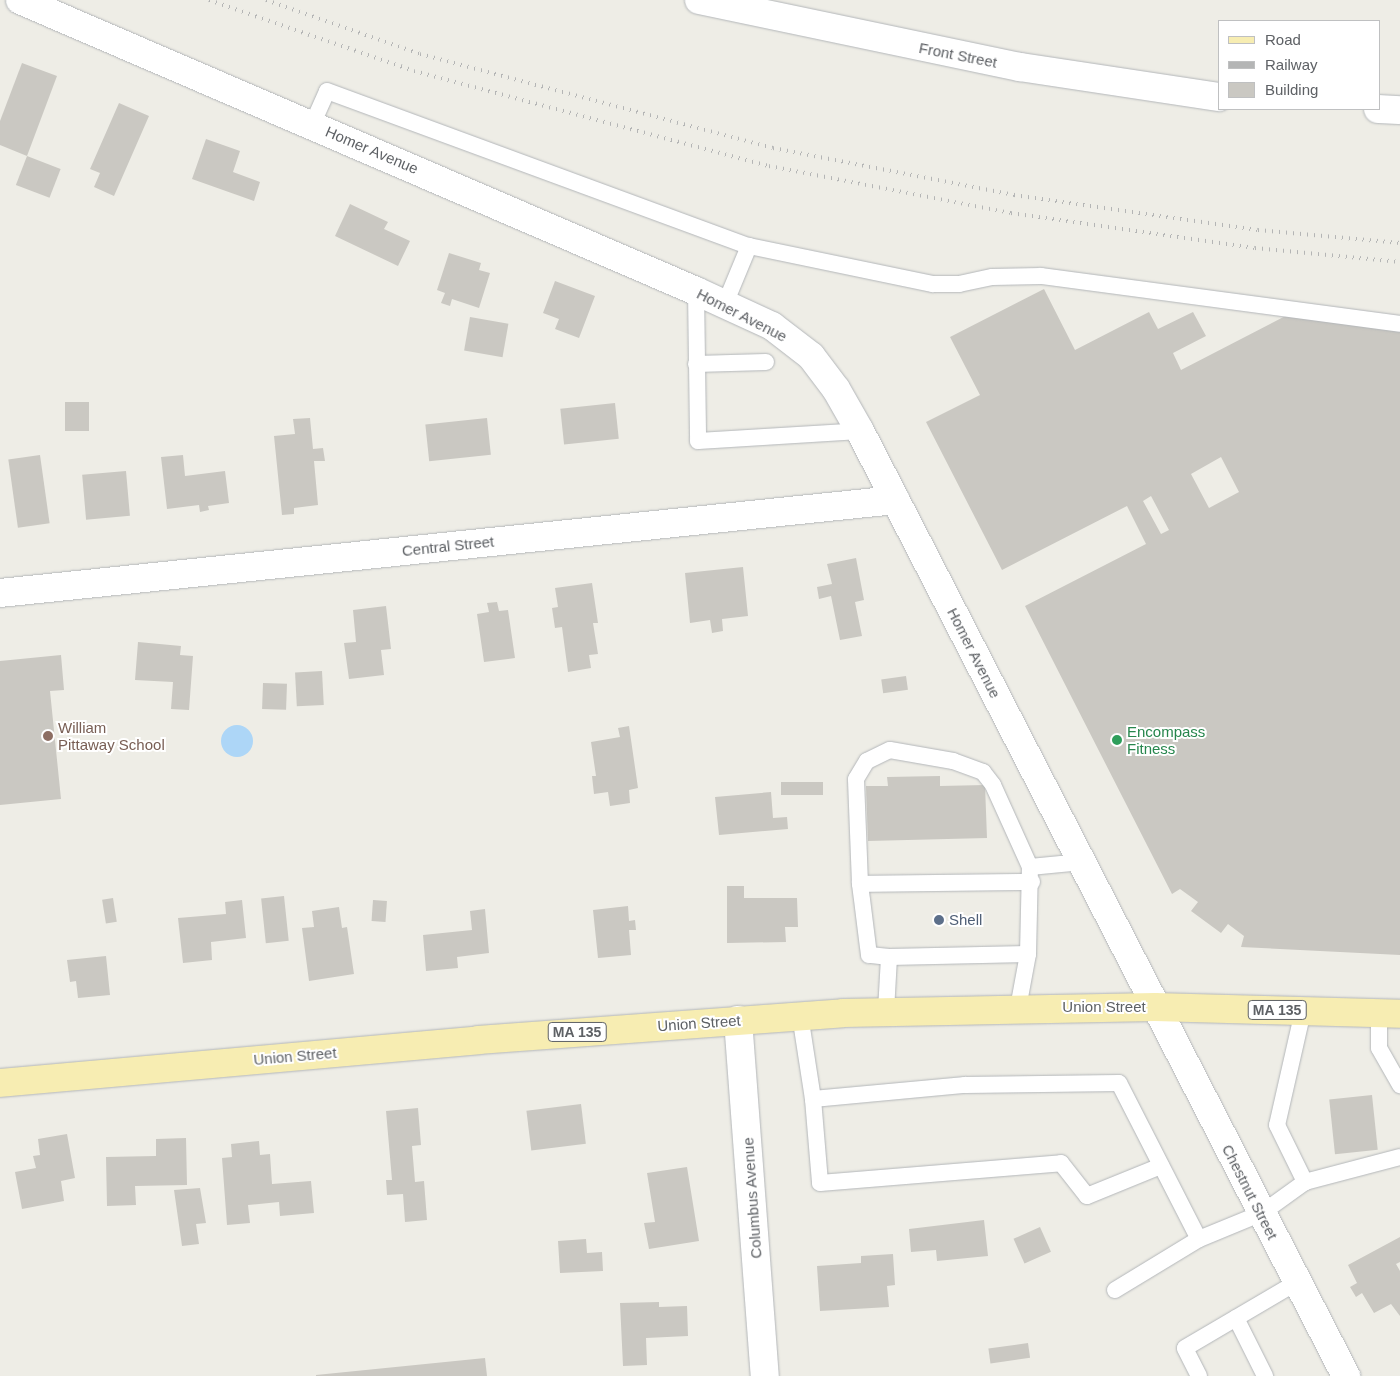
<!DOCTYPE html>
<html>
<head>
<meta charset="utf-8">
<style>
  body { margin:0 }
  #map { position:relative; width:1400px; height:1376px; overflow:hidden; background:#eeede6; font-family:Helvetica,sans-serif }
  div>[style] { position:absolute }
  .water>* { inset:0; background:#add6f7 }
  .round { border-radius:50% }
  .building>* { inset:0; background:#cac8c2; transform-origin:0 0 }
  .roads { filter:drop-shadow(0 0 1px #b3b6b9) drop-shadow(0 0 1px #b3b6b9) }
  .lane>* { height:16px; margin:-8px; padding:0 8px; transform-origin:8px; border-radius:8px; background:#fff }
  .street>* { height:28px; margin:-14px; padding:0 14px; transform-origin:14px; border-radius:14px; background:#fff }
  .secondary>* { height:28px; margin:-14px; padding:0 14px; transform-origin:14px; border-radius:14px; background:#fff }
  .primary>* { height:28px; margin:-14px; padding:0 14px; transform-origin:14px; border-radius:14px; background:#f7edb2 }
  .rail>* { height:4px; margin-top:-2px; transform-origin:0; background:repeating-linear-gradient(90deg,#b4b5b5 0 1px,transparent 0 7px) }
  .dots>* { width:14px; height:14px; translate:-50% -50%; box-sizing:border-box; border:2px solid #fff; border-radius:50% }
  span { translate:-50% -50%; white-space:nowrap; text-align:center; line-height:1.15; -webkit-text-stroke:4px #fff; paint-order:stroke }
  .shield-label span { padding:1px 4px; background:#fff; border:1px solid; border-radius:4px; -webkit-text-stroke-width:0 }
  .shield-label { font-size:14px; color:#5e6165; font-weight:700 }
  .street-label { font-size:15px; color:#5e6165 }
  .education-label { font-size:15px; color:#785e54 }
  .left { translate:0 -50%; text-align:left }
  .leisure-label { font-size:15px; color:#27864d }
  .service-label { font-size:15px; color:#4e5e75 }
  .legend { position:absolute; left:1218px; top:20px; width:162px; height:90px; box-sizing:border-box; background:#fff; border:1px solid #bfc0c1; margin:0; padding:6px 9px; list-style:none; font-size:15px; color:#5e6165 }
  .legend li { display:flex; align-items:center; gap:10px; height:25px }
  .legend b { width:25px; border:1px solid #bfc0c1 }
</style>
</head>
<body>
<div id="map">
  <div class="water">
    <div class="round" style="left:221px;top:725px;width:32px;height:32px"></div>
  </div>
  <div class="building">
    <div style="clip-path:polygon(22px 63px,57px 76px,27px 156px,0 145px,0 121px)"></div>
    <div style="clip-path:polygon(119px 103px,149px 116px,114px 196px,94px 187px,100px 173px,90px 169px)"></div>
    <div style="clip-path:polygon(206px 139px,240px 151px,233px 172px,260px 182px,254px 201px,192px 179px)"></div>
    <div style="left:27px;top:156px;width:36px;height:31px;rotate:21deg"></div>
    <div style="clip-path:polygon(350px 204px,388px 222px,384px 229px,410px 241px,398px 266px,335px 236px)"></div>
    <div style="clip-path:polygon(449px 253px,481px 263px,479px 270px,490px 273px,479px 308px,452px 299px,450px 306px,441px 303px,445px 293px,437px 290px)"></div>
    <div style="clip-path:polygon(555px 281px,595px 296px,579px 338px,555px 329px,559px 319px,543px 313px)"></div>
    <div style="clip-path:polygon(evenodd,1044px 289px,1075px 350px,1149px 312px,1158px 329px,1193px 312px,1206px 336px,1173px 353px,1181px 370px,1297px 310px,1400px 331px,1400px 955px,1241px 947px,1244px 936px,1228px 924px,1221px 933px,1191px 911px,1198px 902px,1180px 889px,1172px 894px,1025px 606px,1146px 544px,1127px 506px,1002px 570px,926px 422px,980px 395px,950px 337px,1044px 289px,1221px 457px,1239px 492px,1209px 508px,1191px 474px,1221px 457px,1044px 289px,1151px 496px,1169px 530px,1161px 534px,1143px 501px,1151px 496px)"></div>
    <div style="left:470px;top:317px;width:39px;height:34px;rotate:10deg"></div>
    <div style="left:65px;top:402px;width:24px;height:29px"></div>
    <div style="left:615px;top:403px;width:36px;height:55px;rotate:84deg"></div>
    <div style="clip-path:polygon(310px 418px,313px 449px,323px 448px,325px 461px,314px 461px,318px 505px,294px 508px,294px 514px,282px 515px,274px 436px,295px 434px,293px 419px)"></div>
    <div style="left:487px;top:418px;width:37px;height:62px;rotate:84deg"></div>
    <div style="left:40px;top:455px;width:69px;height:32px;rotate:82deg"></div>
    <div style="clip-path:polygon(183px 455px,185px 476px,225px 471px,229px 503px,208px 506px,209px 510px,200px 512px,199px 505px,167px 509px,161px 457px)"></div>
    <div style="left:126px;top:471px;width:45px;height:44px;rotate:85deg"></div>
    <div style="clip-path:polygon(856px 558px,864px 600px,855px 602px,862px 636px,840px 640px,831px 596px,819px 599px,817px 587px,832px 584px,827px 564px)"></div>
    <div style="clip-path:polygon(743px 567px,748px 616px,722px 619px,723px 631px,712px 633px,710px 620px,690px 623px,685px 573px)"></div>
    <div style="clip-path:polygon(592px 583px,598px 623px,593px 623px,598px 654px,589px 655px,591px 668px,568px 672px,562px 627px,555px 628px,552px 608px,558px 607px,555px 588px)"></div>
    <div style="clip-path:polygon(497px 602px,499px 611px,508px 610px,515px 658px,484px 662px,477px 614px,489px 612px,487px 603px)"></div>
    <div style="clip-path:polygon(386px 606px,391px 649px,381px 650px,384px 675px,349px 679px,344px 643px,356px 642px,353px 610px)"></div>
    <div style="clip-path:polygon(138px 642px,181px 646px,180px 655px,193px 656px,189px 710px,171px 709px,173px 682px,135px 680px)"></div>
    <div style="clip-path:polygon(61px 655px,64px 690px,50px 691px,61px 799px,0 805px,0 661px)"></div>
    <div style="left:322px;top:671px;width:34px;height:27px;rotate:87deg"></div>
    <div style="left:906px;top:676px;width:14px;height:25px;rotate:82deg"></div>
    <div style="left:263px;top:683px;width:24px;height:26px;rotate:2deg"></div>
    <div style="clip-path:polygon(629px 726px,638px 788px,629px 790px,630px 803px,610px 806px,608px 792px,594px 794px,592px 776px,596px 776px,591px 742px,620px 737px,618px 728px)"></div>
    <div style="clip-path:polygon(940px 776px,940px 786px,985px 785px,987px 838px,868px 841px,866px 786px,888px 786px,887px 777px)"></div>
    <div style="left:823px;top:782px;width:13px;height:42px;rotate:90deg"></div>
    <div style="clip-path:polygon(771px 792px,773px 818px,787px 817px,788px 829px,719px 835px,715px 797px)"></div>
    <div style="clip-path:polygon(727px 886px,744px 886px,744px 898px,797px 898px,798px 927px,785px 927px,786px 942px,727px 943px)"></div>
    <div style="left:284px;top:896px;width:45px;height:23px;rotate:84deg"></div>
    <div style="left:113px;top:898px;width:24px;height:11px;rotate:81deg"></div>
    <div style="clip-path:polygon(242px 900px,246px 938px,211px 942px,212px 960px,183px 963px,178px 918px,226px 914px,225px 902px)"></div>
    <div style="left:373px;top:900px;width:14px;height:21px;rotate:4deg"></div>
    <div style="clip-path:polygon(628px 906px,629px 921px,635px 920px,636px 930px,629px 930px,631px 955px,598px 958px,593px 910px)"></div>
    <div style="clip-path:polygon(339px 907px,342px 928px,347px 927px,354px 974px,309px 981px,302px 928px,314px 927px,312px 911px)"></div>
    <div style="clip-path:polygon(485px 909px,489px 953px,457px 957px,458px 968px,426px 971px,423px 935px,472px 930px,470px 911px)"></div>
    <div style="clip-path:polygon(106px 956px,110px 995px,78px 998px,76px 981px,70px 982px,67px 960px)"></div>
    <div style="left:1372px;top:1095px;width:55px;height:43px;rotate:84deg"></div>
    <div style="left:581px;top:1104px;width:40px;height:55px;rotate:83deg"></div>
    <div style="clip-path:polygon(418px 1108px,421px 1145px,412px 1146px,415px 1182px,424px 1181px,427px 1220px,405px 1222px,403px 1194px,387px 1195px,386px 1180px,392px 1180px,386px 1111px)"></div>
    <div style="clip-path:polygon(67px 1134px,75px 1178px,61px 1181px,64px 1201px,22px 1209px,15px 1172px,36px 1168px,33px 1156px,40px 1155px,38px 1139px)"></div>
    <div style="clip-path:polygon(186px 1138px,187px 1185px,135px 1186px,136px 1205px,107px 1206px,106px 1157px,156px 1156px,156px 1139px)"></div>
    <div style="clip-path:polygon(259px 1141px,260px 1155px,270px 1154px,272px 1184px,311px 1181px,314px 1213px,280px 1216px,279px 1202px,248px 1205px,250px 1223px,227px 1225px,222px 1158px,232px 1157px,231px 1144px)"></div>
    <div style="clip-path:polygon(687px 1167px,699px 1241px,649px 1249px,644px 1223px,655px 1222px,647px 1173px)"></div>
    <div style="clip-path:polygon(200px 1188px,206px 1223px,196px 1224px,199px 1244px,182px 1246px,174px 1190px)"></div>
    <div style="clip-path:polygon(984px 1220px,988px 1256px,937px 1261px,936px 1250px,911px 1252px,909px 1229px)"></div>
    <div style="left:1040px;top:1227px;width:27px;height:29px;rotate:66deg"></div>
    <div style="clip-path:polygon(1400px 1237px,1400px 1262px,1396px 1264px,1400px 1271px,1400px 1316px,1391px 1304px,1374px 1313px,1362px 1293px,1356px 1297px,1350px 1287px,1357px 1283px,1348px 1265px)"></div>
    <div style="clip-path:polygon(586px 1239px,587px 1253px,602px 1252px,603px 1271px,560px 1273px,558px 1241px)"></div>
    <div style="clip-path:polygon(893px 1254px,895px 1285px,887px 1286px,889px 1307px,820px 1311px,817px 1266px,861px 1263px,861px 1256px)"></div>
    <div style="clip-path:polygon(659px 1302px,659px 1307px,687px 1306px,688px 1336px,646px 1338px,647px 1365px,623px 1366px,620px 1303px)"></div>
    <div style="left:1028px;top:1343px;width:15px;height:40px;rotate:82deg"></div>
    <div style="clip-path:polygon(485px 1358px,487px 1376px,316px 1376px,316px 1375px)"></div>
  </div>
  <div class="roads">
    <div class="lane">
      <div style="left:312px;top:125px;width:37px;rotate:-66deg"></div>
      <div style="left:327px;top:91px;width:450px;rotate:20.2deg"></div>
      <div style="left:749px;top:246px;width:188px;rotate:11.7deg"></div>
      <div style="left:933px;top:284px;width:26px"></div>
      <div style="left:959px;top:284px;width:34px;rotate:-12deg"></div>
      <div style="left:992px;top:277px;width:49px;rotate:-1.2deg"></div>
      <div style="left:1041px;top:276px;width:362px;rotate:7.6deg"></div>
      <div style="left:696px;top:291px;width:150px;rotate:89.2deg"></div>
      <div style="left:698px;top:441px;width:162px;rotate:-3.5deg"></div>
      <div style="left:725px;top:304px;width:63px;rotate:-67.5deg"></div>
      <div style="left:696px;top:364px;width:70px;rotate:-1.6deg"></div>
      <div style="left:860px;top:884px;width:105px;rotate:-92.2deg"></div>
      <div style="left:856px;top:779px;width:21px;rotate:-59deg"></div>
      <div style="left:867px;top:761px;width:25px;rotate:-26deg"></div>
      <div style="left:890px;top:750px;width:64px;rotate:9.9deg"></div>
      <div style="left:953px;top:761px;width:32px;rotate:20deg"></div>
      <div style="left:983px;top:772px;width:16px;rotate:52deg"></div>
      <div style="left:993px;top:785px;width:90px;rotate:65.7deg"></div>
      <div style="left:889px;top:957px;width:139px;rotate:-1.2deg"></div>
      <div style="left:1018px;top:1008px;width:55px;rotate:-79.5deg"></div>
      <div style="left:1028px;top:954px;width:87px;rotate:-88.7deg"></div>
      <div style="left:1030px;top:867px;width:52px;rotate:-5.5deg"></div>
      <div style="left:886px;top:1011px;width:54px;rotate:-86.8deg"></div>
      <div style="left:889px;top:957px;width:20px;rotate:-174deg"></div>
      <div style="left:869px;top:955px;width:72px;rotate:-97.2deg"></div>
      <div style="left:860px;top:884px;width:172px;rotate:-0.7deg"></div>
      <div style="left:1303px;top:1011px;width:117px;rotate:102.8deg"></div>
      <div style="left:1277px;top:1125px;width:64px;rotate:63.8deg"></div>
      <div style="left:1305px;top:1182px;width:98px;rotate:-14.7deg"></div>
      <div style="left:1379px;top:1013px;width:35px;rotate:90deg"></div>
      <div style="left:1379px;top:1048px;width:43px;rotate:60.4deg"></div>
      <div style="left:800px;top:1015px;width:85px;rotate:81.2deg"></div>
      <div style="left:813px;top:1099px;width:153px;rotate:-5.3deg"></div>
      <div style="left:965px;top:1085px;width:154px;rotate:-0.7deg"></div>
      <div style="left:1119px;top:1083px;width:175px;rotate:62.9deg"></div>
      <div style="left:1199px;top:1239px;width:68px;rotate:-22.4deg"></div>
      <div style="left:1262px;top:1213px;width:53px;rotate:-35.8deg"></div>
      <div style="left:813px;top:1099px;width:84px;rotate:85.2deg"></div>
      <div style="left:820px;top:1183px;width:242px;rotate:-4.7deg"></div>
      <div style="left:1061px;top:1163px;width:42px;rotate:51.8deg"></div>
      <div style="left:1087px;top:1196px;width:80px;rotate:-22.1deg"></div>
      <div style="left:1115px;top:1290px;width:98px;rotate:-31.3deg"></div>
      <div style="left:1236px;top:1318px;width:65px;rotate:63.4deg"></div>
      <div style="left:1199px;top:1376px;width:31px;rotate:-117deg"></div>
      <div style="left:1185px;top:1348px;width:130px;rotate:-30.5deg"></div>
    </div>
    <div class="street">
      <div style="left:0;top:593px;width:900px;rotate:-5.93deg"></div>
      <div style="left:738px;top:1020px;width:357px;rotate:85.7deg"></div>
    </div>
    <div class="secondary">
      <div style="left:20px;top:0;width:736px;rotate:23.29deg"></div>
      <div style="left:696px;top:291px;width:84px;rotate:24.7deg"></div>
      <div style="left:772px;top:326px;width:49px;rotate:37.6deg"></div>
      <div style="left:811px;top:356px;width:41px;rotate:52.9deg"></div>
      <div style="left:836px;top:389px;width:48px;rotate:60.3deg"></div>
      <div style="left:860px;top:431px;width:1063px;rotate:62.78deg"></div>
      <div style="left:699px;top:0;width:328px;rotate:11.8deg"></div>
      <div style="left:1020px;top:67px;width:201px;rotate:8.6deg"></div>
      <div style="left:1378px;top:109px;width:22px;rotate:3deg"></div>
    </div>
    <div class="primary">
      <div style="left:0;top:1083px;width:480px;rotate:-5.1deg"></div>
      <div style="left:478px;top:1040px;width:366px;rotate:-4.2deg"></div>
      <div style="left:843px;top:1013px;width:312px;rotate:-1.1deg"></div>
      <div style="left:1155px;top:1007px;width:245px;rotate:1.6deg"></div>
    </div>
  </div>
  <div class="rail">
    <div style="left:209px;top:0;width:217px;rotate:19.1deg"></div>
    <div style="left:414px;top:71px;width:367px;rotate:15deg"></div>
    <div style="left:769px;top:166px;width:247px;rotate:11deg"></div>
    <div style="left:1011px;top:213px;width:246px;rotate:8.2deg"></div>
    <div style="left:1255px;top:248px;width:146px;rotate:5.5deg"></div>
    <div style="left:266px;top:0;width:163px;rotate:19.3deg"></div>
    <div style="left:420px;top:54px;width:365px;rotate:14.9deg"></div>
    <div style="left:773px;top:148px;width:246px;rotate:11deg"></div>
    <div style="left:1014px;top:195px;width:246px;rotate:8.2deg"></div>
    <div style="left:1258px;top:230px;width:143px;rotate:5.2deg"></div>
  </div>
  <div class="dots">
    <div style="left:48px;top:736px;background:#8d6e63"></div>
    <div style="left:1117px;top:740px;background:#2e9e5b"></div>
    <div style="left:939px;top:920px;background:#5c6f8a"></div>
  </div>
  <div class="shield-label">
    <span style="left:1277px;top:1010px">MA 135</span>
    <span style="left:577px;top:1032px">MA 135</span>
  </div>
  <div class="street-label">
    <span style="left:958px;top:55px;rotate:11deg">Front Street</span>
    <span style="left:372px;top:150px;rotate:23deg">Homer Avenue</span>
    <span style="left:742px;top:315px;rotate:27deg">Homer Avenue</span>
    <span style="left:448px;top:546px;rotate:-6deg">Central Street</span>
    <span style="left:974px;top:653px;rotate:63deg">Homer Avenue</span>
    <span style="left:1104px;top:1007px">Union Street</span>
    <span style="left:699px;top:1023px;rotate:-4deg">Union Street</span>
    <span style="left:295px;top:1056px;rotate:-5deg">Union Street</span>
    <span style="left:1250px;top:1192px;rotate:63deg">Chestnut Street</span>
    <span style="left:752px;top:1198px;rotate:-94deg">Columbus Avenue</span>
  </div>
  <div class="education-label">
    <span class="left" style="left:58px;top:736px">William<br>Pittaway School</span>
  </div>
  <div class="leisure-label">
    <span class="left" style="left:1127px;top:740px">Encompass<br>Fitness</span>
  </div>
  <div class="service-label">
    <span class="left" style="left:949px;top:920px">Shell</span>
  </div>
  <ul class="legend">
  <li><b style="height:6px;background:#f7edb2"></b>Road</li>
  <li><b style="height:6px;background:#b4b5b5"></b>Railway</li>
  <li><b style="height:14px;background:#cac8c2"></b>Building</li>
  </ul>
</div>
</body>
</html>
